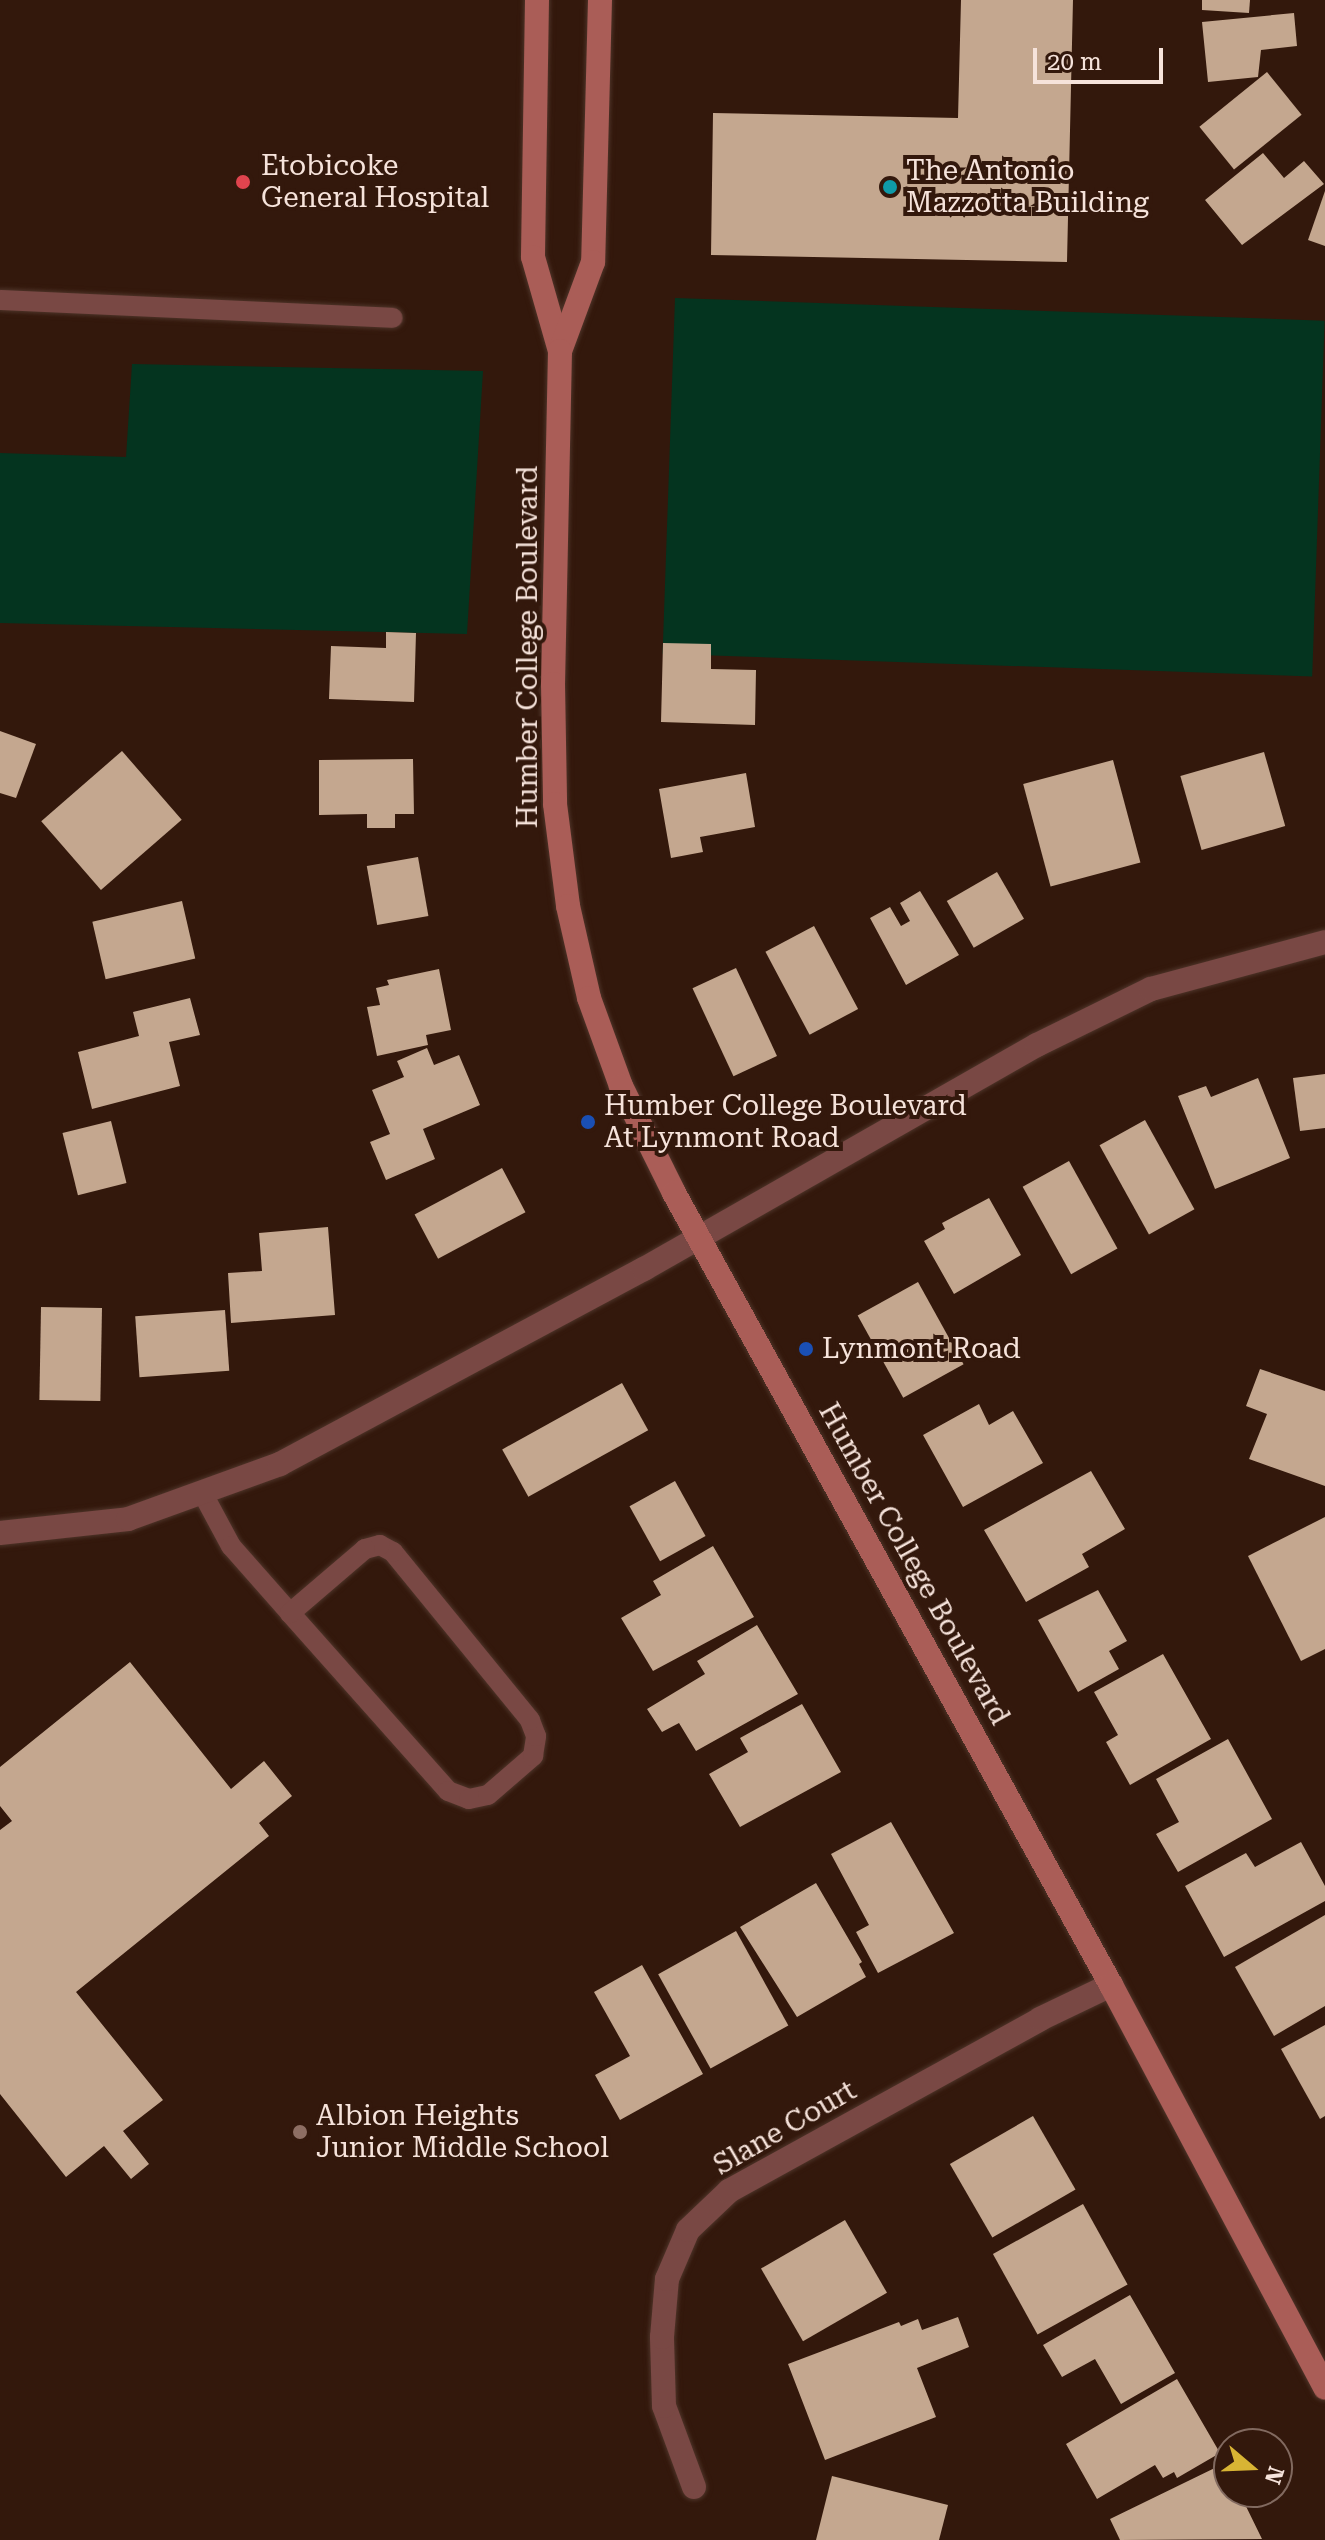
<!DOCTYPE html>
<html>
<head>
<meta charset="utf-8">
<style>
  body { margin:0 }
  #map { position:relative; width:1325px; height:2540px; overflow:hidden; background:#33180c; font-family:"Roboto Serif",serif }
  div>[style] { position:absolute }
  .green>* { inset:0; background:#04341f; transform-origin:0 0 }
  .building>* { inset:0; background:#c4a78f; transform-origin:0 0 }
  .roads { filter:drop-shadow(0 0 2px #4e3429) drop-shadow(0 0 2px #4e3429) }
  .lane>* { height:20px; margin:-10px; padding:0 10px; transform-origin:10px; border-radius:10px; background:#794844 }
  .street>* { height:24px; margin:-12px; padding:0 12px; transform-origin:12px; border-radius:12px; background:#794844 }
  .secondary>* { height:24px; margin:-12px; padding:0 12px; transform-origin:12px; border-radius:12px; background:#aa5d57 }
  .dots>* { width:22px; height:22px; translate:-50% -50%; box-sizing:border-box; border:4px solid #33180c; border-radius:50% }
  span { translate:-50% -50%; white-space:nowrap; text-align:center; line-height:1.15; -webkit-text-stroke:8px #33180c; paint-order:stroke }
  .poi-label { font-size:28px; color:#f6e3db }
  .left { translate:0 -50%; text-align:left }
  .street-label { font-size:28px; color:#f6e3db }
  .north { position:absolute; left:1213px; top:2428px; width:80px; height:80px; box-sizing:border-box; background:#33180c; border:2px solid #81695f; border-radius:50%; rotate:109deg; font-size:22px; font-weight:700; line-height:32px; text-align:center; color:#f6e3db }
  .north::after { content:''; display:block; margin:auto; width:28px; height:36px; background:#d8b434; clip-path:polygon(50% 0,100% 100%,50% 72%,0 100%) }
  .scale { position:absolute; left:1033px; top:48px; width:130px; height:36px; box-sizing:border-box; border:4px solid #f6e3db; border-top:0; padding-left:10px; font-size:24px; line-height:28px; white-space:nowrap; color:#f6e3db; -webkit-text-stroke:6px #33180c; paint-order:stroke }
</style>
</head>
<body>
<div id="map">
  <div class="green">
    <div style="left:675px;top:298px;width:650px;height:356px;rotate:2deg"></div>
    <div style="clip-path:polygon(132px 364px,483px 371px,467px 634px,0 623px,0 453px,126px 457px)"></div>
  </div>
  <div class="building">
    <div style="clip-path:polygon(961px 0,1073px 0,1067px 262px,711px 255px,713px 113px,958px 118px)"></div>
    <div style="clip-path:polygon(1202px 0,1250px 0,1249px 13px,1202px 10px)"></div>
    <div style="clip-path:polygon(1294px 13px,1297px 46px,1261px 50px,1258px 77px,1208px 82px,1202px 22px)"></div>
    <div style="left:1267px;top:72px;width:55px;height:87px;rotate:51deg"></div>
    <div style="clip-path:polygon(1263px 153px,1284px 178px,1304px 161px,1324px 184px,1242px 245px,1205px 200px)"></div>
    <div style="clip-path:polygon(1325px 191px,1325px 246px,1308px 240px)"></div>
    <div style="clip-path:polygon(386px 632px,416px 633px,414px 702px,329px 699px,331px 646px,386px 648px)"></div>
    <div style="clip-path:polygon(663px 643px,711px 644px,711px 669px,756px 670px,755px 725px,661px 722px)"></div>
    <div style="clip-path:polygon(0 731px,36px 744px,16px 798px,0 793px)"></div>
    <div style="left:122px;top:751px;width:91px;height:107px;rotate:49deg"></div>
    <div style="left:1264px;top:752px;width:77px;height:87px;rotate:74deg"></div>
    <div style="clip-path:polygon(413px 759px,414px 814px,395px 814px,395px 828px,367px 828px,367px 814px,319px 815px,319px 760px)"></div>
    <div style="left:1113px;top:760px;width:106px;height:93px;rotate:75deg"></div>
    <div style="clip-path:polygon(746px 773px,755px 827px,700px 837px,703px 852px,671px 858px,659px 789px)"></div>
    <div style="left:418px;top:857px;width:60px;height:52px;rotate:80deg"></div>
    <div style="left:997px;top:872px;width:54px;height:58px;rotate:60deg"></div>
    <div style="clip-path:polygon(920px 891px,959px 955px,906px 985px,870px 918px,890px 907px,901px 926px,910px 921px,900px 903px)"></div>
    <div style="left:182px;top:901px;width:59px;height:92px;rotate:77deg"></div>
    <div style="left:814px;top:926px;width:94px;height:55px;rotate:62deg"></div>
    <div style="left:736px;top:968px;width:97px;height:48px;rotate:65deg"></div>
    <div style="clip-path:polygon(439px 969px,451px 1030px,426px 1035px,428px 1045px,377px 1056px,367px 1007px,380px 1005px,376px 988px,389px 985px,387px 980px)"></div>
    <div style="clip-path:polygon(190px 998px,200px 1035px,169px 1042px,180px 1086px,92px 1109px,78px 1052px,139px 1036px,133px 1012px)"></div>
    <div style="clip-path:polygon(427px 1048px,434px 1065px,459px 1055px,480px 1105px,423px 1129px,435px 1159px,386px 1180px,370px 1142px,390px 1134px,372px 1090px,404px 1077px,397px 1061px)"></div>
    <div style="clip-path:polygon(1325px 1074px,1325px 1128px,1300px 1131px,1293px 1078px)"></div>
    <div style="clip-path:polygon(1258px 1078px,1290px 1158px,1215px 1189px,1178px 1096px,1206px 1086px,1211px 1097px)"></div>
    <div style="left:1145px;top:1120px;width:102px;height:52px;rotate:61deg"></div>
    <div style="left:111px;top:1121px;width:64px;height:50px;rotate:76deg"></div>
    <div style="left:1069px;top:1161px;width:100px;height:53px;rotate:61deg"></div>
    <div style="left:502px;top:1168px;width:50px;height:99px;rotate:62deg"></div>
    <div style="clip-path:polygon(989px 1198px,1021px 1255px,954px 1294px,924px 1241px,945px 1229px,942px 1223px)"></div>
    <div style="clip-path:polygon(328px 1227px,335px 1315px,231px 1323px,228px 1273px,262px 1271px,259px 1233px)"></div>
    <div style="left:918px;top:1282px;width:94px;height:69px;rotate:61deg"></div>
    <div style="left:41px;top:1307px;width:61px;height:93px;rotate:1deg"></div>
    <div style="left:225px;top:1310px;width:61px;height:90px;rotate:86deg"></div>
    <div style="clip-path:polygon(1260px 1369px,1325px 1391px,1325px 1486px,1249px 1459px,1267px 1414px,1246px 1406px)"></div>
    <div style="left:622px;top:1383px;width:54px;height:137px;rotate:61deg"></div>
    <div style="clip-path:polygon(979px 1404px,989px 1425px,1013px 1411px,1043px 1463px,963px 1507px,923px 1435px)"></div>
    <div style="clip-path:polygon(1091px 1471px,1125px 1529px,1082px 1554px,1089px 1567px,1026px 1602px,984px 1530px)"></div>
    <div style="left:675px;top:1481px;width:63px;height:52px;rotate:61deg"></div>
    <div style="clip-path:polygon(1325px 1517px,1325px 1649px,1301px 1661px,1248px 1556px)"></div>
    <div style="clip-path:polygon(713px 1546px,754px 1617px,653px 1671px,621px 1618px,661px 1595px,653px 1581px)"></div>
    <div style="clip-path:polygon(1098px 1590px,1127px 1641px,1109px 1651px,1119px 1669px,1078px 1692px,1038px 1620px)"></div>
    <div style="clip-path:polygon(757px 1625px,798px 1694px,696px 1751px,679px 1723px,662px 1732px,647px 1709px,705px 1674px,697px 1661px)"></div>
    <div style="clip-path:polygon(1163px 1654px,1211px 1739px,1130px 1785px,1106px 1742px,1118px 1735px,1094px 1692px)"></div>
    <div style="clip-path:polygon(130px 1662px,231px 1789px,264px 1761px,292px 1796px,259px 1823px,269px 1836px,76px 1992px,163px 2100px,123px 2131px,149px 2164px,131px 2179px,104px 2146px,66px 2177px,0 2094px,0 1830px,12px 1821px,0 1806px,0 1767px)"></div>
    <div style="clip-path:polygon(802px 1704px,841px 1772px,740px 1827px,709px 1774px,748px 1752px,740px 1738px)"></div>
    <div style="clip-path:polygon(1228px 1739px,1272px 1819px,1178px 1872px,1156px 1834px,1179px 1822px,1156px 1779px)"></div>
    <div style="clip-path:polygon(891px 1822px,954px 1933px,878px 1973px,856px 1932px,869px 1925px,831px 1854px)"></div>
    <div style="clip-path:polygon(1301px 1842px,1325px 1886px,1325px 1901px,1224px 1957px,1185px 1886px,1246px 1853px,1255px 1867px)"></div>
    <div style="clip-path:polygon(816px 1883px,862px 1962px,859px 1964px,866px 1977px,797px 2017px,740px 1927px)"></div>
    <div style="clip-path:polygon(1325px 1915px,1325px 2006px,1274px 2036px,1235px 1967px)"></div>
    <div style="left:736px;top:1931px;width:108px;height:89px;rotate:61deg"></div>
    <div style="clip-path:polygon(642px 1965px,703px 2074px,620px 2120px,595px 2075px,630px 2056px,594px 1992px)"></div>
    <div style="clip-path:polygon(1325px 2025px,1325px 2116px,1320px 2119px,1281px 2049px)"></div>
    <div style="left:1033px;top:2116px;width:85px;height:96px;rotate:60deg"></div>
    <div style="left:1083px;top:2204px;width:92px;height:103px;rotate:61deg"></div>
    <div style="left:845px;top:2220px;width:84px;height:97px;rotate:60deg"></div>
    <div style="clip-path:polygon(1130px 2295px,1175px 2373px,1121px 2404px,1095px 2359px,1062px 2377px,1043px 2345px)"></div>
    <div style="clip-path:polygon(958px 2317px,969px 2347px,917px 2368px,936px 2417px,825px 2460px,788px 2364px,899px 2322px,901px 2326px,918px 2319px,922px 2330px)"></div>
    <div style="clip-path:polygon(1177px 2379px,1220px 2453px,1177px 2478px,1174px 2472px,1163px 2478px,1155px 2465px,1097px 2499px,1066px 2444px)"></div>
    <div style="clip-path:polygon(1225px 2463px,1229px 2492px,1239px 2492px,1262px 2539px,1120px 2540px,1110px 2519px)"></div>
    <div style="clip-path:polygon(832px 2476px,948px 2505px,939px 2540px,816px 2540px)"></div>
  </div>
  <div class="roads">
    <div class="lane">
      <div style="left:0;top:300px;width:393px;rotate:2.6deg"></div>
      <div style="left:203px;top:1494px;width:59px;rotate:61.7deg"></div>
      <div style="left:231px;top:1546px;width:89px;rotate:48.6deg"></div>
      <div style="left:290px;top:1613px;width:238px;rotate:48.4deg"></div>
      <div style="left:448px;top:1791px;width:22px;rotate:21deg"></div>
      <div style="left:469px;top:1799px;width:19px;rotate:-12deg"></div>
      <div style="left:488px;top:1795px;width:60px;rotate:-40.9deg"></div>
      <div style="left:533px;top:1756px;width:20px;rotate:-81deg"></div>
      <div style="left:536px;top:1736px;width:17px;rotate:-111deg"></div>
      <div style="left:530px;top:1720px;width:217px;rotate:-129.2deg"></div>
      <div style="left:393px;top:1552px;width:15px;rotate:-152deg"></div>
      <div style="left:380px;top:1545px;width:16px;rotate:165deg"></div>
      <div style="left:365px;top:1549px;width:99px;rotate:139.5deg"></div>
    </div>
    <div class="street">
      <div style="left:0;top:1533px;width:129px;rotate:-6.2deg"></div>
      <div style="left:128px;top:1519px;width:162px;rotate:-19.9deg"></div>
      <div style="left:280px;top:1464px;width:413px;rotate:-28.2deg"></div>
      <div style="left:644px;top:1269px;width:452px;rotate:-29.7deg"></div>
      <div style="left:1037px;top:1045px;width:127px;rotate:-26.2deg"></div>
      <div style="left:1151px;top:989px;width:180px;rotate:-15.1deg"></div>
      <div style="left:694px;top:2487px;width:86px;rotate:-110.3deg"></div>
      <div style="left:664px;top:2406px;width:69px;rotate:-91.7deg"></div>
      <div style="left:662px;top:2337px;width:58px;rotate:-85.1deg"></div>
      <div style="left:667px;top:2279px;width:53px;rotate:-66.8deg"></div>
      <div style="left:688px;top:2230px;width:57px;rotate:-43.6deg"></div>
      <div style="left:729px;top:2191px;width:355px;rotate:-28.9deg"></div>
      <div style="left:1040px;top:2019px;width:79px;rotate:-25.6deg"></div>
    </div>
    <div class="secondary">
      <div style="left:537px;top:0;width:257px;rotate:90.9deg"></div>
      <div style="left:533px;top:257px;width:98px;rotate:74deg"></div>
      <div style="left:600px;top:0;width:262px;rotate:91.5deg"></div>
      <div style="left:593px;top:262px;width:95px;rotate:110.3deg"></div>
      <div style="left:560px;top:351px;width:333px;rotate:91.2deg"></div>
      <div style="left:553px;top:684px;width:120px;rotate:89deg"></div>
      <div style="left:555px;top:804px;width:103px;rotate:82.7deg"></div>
      <div style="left:568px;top:906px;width:94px;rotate:77.1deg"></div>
      <div style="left:589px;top:998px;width:94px;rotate:70deg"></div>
      <div style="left:621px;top:1086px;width:119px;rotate:63.6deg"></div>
      <div style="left:674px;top:1193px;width:905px;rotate:61.11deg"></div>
      <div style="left:1111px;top:1985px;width:456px;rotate:62deg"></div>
    </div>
  </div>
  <div class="dots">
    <div style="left:243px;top:182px;background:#e0444e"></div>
    <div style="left:890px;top:187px;background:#0f9aa8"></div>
    <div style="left:588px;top:1122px;background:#1a4fb4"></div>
    <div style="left:806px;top:1349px;background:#1a4fb4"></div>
    <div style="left:300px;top:2132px;background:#8d6e63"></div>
  </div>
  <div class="poi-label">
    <span class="left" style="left:261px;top:182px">Etobicoke<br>General Hospital</span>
    <span class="left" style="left:906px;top:187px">The Antonio<br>Mazzotta Building</span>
    <span class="left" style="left:604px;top:1122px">Humber College Boulevard<br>At Lynmont Road</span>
    <span class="left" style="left:822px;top:1349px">Lynmont Road</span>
    <span class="left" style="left:316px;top:2132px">Albion Heights<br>Junior Middle School</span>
  </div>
  <div class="street-label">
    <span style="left:528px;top:647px;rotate:-90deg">Humber College Boulevard</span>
    <span style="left:914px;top:1564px;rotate:61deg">Humber College Boulevard</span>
    <span style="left:785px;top:2128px;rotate:-30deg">Slane Court</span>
  </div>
  <div class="north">N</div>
  <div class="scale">20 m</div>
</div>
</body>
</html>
